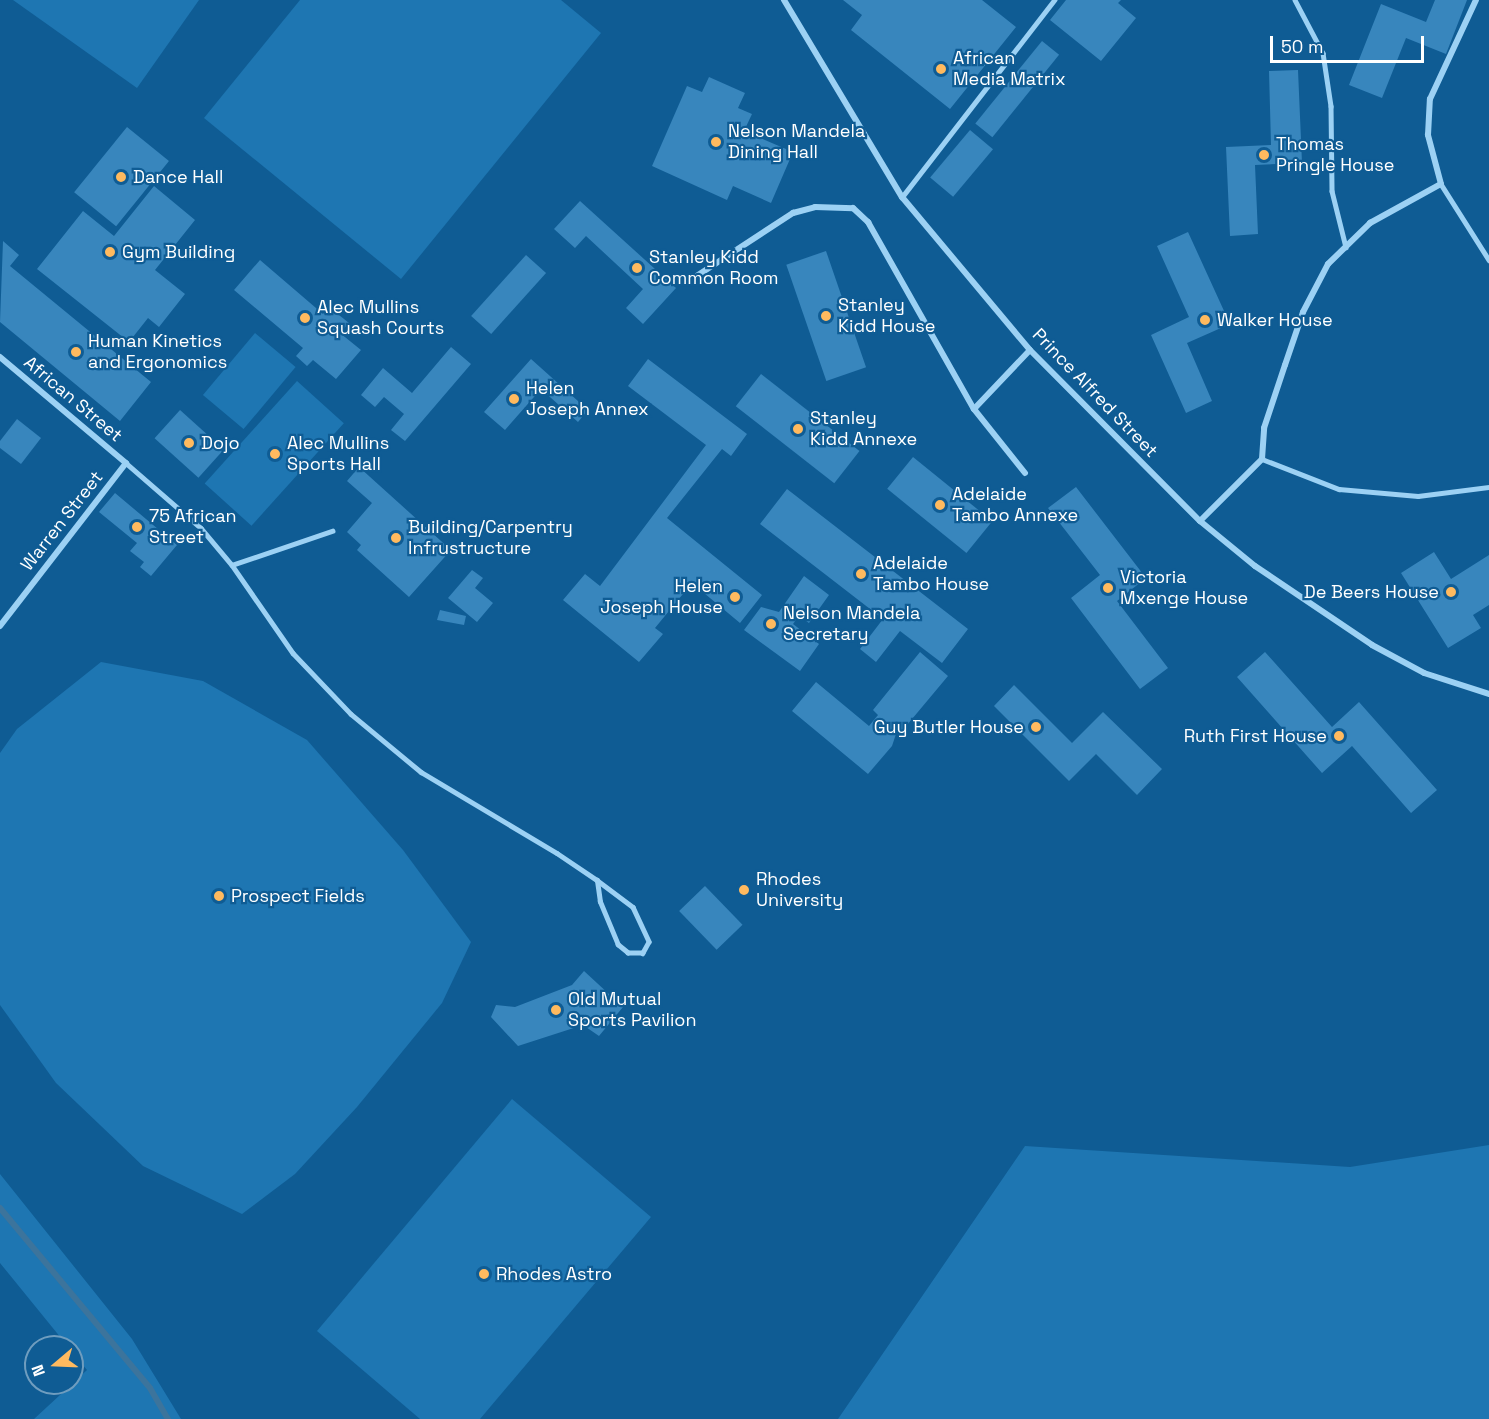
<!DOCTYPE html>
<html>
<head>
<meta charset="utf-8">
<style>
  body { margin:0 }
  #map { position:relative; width:1489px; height:1419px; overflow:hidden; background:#0f5c94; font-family:"Space Grotesk",sans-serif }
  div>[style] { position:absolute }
  .green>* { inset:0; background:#1e76b2; transform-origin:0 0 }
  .stream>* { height:6px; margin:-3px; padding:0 3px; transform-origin:3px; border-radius:3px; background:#3c749c }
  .building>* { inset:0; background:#3886bd; transform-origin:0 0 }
  .lane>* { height:4.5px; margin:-2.25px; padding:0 2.25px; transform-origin:2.25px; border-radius:2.25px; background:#9cd1f4 }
  .street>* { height:6px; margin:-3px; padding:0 3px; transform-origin:3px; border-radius:3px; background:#9cd1f4 }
  .dots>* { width:16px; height:16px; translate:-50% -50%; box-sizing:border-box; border:3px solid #0f5c94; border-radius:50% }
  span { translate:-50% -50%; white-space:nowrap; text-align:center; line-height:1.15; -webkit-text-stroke:4.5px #0f5c94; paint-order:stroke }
  .poi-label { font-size:18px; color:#fff }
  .left { translate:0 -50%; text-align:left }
  .right { translate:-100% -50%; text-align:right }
  .street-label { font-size:18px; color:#fff }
  .north { position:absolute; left:24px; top:1335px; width:60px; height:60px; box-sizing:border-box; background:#0f5c94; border:2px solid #6f9dbf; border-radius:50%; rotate:251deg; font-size:16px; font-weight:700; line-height:24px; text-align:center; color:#fff }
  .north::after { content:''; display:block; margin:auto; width:21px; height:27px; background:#ffba5f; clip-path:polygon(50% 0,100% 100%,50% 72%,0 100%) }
  .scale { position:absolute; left:1270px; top:36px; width:154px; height:27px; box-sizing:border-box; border:3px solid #fff; border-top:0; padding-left:8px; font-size:18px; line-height:21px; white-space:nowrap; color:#fff; -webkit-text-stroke:4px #0f5c94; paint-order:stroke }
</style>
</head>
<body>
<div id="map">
  <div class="green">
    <div style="clip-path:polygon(13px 0,199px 0,137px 88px)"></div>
    <div style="clip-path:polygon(300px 0,561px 0,601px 33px,401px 279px,204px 118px)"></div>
    <div style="left:255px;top:333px;width:53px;height:81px;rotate:40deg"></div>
    <div style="left:297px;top:381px;width:63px;height:138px;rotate:42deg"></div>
    <div style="clip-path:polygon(101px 662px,203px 681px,307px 740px,403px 850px,471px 942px,442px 1003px,357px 1107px,295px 1174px,242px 1214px,143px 1166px,56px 1083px,0 1005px,0 753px,17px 729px)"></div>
    <div style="clip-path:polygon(512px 1099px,651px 1217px,480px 1419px,420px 1419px,317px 1331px)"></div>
    <div style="clip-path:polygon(1489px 1145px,1489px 1419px,838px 1419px,1025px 1146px,1350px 1167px)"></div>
    <div style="clip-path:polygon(0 1174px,132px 1339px,181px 1419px,34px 1419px,87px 1370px,0 1263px)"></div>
  </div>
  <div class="stream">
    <div style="left:0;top:1208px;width:234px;rotate:50.2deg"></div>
    <div style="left:150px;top:1388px;width:36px;rotate:60deg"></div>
  </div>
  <div class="building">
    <div style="clip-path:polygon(843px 0,982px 0,1016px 27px,950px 109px,851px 30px,862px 15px)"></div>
    <div style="clip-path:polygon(1066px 0,1121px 0,1118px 3px,1136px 18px,1101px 61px,1050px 20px)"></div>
    <div style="clip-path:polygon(1435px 0,1467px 0,1446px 54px,1406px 38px,1382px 98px,1349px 85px,1381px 4px,1426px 22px)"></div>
    <div style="left:1042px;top:41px;width:22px;height:106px;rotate:39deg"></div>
    <div style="clip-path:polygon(1298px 70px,1302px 163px,1255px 165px,1258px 234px,1230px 236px,1226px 147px,1271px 145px,1269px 71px)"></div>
    <div style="clip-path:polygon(709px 77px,745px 93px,738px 108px,752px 114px,744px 131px,793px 152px,771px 203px,733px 186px,727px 200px,652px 166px,687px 86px,702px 92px)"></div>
    <div style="left:127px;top:127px;width:54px;height:84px;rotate:39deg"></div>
    <div style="left:970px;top:130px;width:30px;height:62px;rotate:40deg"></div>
    <div style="clip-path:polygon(154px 186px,195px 220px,155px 270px,185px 294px,159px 327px,148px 318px,129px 342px,37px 269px,83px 211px,114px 236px)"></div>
    <div style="clip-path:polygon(580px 201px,676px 288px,643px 324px,626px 308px,643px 289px,586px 236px,575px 248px,554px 229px)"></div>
    <div style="clip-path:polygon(1188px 232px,1230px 324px,1187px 343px,1212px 401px,1186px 413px,1151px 335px,1189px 317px,1157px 246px)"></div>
    <div style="clip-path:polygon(3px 241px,19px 255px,10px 266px,151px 382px,120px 421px,0 322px)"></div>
    <div style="left:826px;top:251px;width:123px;height:42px;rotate:71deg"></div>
    <div style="left:526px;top:255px;width:27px;height:82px;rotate:42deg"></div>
    <div style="clip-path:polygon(260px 260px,323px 314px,329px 307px,349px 323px,340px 333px,361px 350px,336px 379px,313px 360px,307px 366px,296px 356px,303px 348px,234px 290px)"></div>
    <div style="clip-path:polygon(451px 347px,471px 364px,405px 441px,391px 430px,404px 414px,384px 397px,375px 407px,361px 395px,383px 368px,412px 393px)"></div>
    <div style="clip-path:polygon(531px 359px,588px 410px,578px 422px,541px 389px,505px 430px,484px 412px)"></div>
    <div style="clip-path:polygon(648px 359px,747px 434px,731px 456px,722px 449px,667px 518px,762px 595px,740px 623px,692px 583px,655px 628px,663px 634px,639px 662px,563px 600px,585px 574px,600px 586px,706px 445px,628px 386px)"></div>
    <div style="left:761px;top:374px;width:125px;height:41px;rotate:38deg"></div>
    <div style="left:180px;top:410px;width:59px;height:38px;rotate:42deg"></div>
    <div style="clip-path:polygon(17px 419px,41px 438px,21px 464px,0 448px,0 441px)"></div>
    <div style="left:913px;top:457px;width:102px;height:41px;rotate:39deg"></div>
    <div style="clip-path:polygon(359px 467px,451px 550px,409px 597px,357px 550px,361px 545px,347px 532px,372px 503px,347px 481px)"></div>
    <div style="clip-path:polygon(1076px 487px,1146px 578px,1117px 601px,1168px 668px,1140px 689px,1071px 598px,1100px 575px,1048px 508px)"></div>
    <div style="clip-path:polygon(787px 489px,968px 629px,942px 663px,900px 631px,876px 662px,860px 649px,883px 619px,760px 524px)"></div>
    <div style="clip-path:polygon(115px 493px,177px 545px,151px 576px,140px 567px,144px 562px,130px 551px,137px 543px,99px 512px)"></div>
    <div style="clip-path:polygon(1434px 552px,1451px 579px,1489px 555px,1489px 605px,1473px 615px,1481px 628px,1448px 648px,1401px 573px)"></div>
    <div style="clip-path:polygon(472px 570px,483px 578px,475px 588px,493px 603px,477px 622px,448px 598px)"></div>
    <div style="clip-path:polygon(804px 576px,829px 595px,809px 623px,799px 616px,793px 624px,819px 644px,800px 671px,744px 630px,761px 607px,779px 612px)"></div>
    <div style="clip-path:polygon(440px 610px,466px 616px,464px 625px,437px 620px)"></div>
    <div style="clip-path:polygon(920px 652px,948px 676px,902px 731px,897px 731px,892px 746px,868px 774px,792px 711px,816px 682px,869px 726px,878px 715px,873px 710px)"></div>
    <div style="clip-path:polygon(1265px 652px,1332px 727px,1359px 702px,1437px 790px,1411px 813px,1352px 746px,1322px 773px,1237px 677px)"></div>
    <div style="clip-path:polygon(1014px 685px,1072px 743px,1103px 712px,1162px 769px,1137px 795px,1096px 754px,1069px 781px,994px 706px)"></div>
    <div style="left:705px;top:886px;width:54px;height:36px;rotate:46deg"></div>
    <div style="clip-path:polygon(584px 971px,623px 1007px,599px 1036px,583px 1025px,518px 1046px,491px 1017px,496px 1005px,515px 1007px,572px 985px)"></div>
  </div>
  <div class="lane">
    <div style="left:1295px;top:0;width:60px;rotate:62.2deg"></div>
    <div style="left:1323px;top:53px;width:54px;rotate:81.4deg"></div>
    <div style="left:1331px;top:106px;width:85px;rotate:89.3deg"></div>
    <div style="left:1332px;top:191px;width:58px;rotate:76deg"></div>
    <div style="left:1441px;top:184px;width:90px;rotate:57.7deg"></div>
    <div style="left:902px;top:197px;width:249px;rotate:-52.3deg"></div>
    <div style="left:1262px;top:459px;width:83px;rotate:21.3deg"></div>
    <div style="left:1339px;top:489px;width:79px;rotate:5.1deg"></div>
    <div style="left:1418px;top:496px;width:72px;rotate:-7.2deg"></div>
    <div style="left:126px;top:463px;width:99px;rotate:40.9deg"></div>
    <div style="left:201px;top:528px;width:48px;rotate:50deg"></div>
    <div style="left:232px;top:565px;width:107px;rotate:55.3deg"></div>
    <div style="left:293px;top:653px;width:84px;rotate:46.4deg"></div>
    <div style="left:351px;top:714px;width:91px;rotate:39.6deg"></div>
    <div style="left:421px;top:772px;width:158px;rotate:30.8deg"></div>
    <div style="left:557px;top:853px;width:48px;rotate:34deg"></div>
    <div style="left:597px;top:880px;width:45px;rotate:36.9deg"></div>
    <div style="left:633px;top:907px;width:38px;rotate:65deg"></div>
    <div style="left:649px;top:942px;width:13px;rotate:119deg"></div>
    <div style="left:643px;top:953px;width:15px;rotate:180deg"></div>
    <div style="left:628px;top:953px;width:13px;rotate:-141deg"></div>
    <div style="left:618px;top:945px;width:47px;rotate:-112.7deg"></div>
    <div style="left:600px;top:902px;width:22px;rotate:-98deg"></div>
    <div style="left:232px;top:565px;width:106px;rotate:-18.8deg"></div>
  </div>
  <div class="street">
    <div style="left:784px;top:0;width:230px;rotate:59.1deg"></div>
    <div style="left:902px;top:197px;width:199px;rotate:50.1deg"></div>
    <div style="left:1030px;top:350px;width:241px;rotate:45.2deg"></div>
    <div style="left:1200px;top:521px;width:71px;rotate:39.3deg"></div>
    <div style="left:1255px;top:566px;width:141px;rotate:34deg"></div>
    <div style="left:1372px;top:645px;width:59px;rotate:28.3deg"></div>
    <div style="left:1424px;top:673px;width:68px;rotate:17.9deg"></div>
    <div style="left:692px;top:279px;width:121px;rotate:-33.2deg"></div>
    <div style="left:793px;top:213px;width:23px;rotate:-15deg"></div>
    <div style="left:815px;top:207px;width:38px;rotate:2deg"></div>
    <div style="left:853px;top:208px;width:21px;rotate:43deg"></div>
    <div style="left:868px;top:222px;width:215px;rotate:60.5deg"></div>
    <div style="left:0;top:357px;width:165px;rotate:40.1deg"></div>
    <div style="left:126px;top:463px;width:206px;rotate:127.7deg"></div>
    <div style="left:1025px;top:473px;width:82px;rotate:-128.6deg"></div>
    <div style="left:974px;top:409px;width:81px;rotate:-46.5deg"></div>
    <div style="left:1200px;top:521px;width:88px;rotate:-45deg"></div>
    <div style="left:1262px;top:459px;width:31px;rotate:-86deg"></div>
    <div style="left:1264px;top:428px;width:66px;rotate:-71.6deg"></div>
    <div style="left:1285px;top:365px;width:56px;rotate:-71.2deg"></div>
    <div style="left:1303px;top:312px;width:54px;rotate:-62.5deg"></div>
    <div style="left:1328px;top:264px;width:59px;rotate:-44.3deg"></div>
    <div style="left:1370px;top:223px;width:81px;rotate:-28.8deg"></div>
    <div style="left:1441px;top:184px;width:51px;rotate:-104.9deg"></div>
    <div style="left:1428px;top:135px;width:36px;rotate:-87deg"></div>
    <div style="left:1430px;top:99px;width:109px;rotate:-65.1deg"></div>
  </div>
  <div class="dots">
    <div style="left:941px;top:69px;background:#ffba5f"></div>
    <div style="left:716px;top:142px;background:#ffba5f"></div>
    <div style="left:1264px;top:155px;background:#ffba5f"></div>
    <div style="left:121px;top:177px;background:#ffba5f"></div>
    <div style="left:110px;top:252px;background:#ffba5f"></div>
    <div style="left:637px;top:268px;background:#ffba5f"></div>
    <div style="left:826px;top:316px;background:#ffba5f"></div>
    <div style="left:305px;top:318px;background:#ffba5f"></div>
    <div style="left:1205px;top:320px;background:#ffba5f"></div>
    <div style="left:76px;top:352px;background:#ffba5f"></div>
    <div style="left:514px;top:399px;background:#ffba5f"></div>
    <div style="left:798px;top:429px;background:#ffba5f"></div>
    <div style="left:189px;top:443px;background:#ffba5f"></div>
    <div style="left:275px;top:454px;background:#ffba5f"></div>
    <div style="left:940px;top:505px;background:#ffba5f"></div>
    <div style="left:137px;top:527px;background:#ffba5f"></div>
    <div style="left:396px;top:538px;background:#ffba5f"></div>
    <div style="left:861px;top:574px;background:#ffba5f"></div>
    <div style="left:1108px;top:588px;background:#ffba5f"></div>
    <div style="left:1451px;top:592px;background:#ffba5f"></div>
    <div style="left:735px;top:597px;background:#ffba5f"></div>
    <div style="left:771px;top:624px;background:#ffba5f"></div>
    <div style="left:1036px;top:727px;background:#ffba5f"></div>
    <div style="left:1339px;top:736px;background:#ffba5f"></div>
    <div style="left:744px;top:890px;background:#ffba5f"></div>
    <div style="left:219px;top:896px;background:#ffba5f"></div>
    <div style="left:556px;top:1010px;background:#ffba5f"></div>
    <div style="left:484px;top:1274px;background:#ffba5f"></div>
  </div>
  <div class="poi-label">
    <span class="left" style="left:953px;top:69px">African<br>Media Matrix</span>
    <span class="left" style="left:728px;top:142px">Nelson Mandela<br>Dining Hall</span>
    <span class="left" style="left:1276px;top:155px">Thomas<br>Pringle House</span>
    <span class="left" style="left:133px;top:177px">Dance Hall</span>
    <span class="left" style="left:122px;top:252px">Gym Building</span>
    <span class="left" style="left:649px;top:268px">Stanley Kidd<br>Common Room</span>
    <span class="left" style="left:838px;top:316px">Stanley<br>Kidd House</span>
    <span class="left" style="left:317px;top:318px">Alec Mullins<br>Squash Courts</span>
    <span class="left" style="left:1217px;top:320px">Walker House</span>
    <span class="left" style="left:88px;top:352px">Human Kinetics<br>and Ergonomics</span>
    <span class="left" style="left:526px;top:399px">Helen<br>Joseph Annex</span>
    <span class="left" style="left:810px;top:429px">Stanley<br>Kidd Annexe</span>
    <span class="left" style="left:201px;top:443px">Dojo</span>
    <span class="left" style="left:287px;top:454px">Alec Mullins<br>Sports Hall</span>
    <span class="left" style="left:952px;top:505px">Adelaide<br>Tambo Annexe</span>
    <span class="left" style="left:149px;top:527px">75 African<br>Street</span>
    <span class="left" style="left:408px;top:538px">Building/Carpentry<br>Infrustructure</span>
    <span class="left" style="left:873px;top:574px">Adelaide<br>Tambo House</span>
    <span class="left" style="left:1120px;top:588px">Victoria<br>Mxenge House</span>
    <span class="right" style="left:723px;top:597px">Helen<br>Joseph House</span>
    <span class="right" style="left:1439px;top:592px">De Beers House</span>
    <span class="left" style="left:783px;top:624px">Nelson Mandela<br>Secretary</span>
    <span class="right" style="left:1024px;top:727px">Guy Butler House</span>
    <span class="right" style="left:1327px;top:736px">Ruth First House</span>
    <span class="left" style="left:756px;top:890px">Rhodes<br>University</span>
    <span class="left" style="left:231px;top:896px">Prospect Fields</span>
    <span class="left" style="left:568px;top:1010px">Old Mutual<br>Sports Pavilion</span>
    <span class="left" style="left:496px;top:1274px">Rhodes Astro</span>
  </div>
  <div class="street-label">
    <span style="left:1095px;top:393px;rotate:46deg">Prince Alfred Street</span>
    <span style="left:73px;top:399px;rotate:40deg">African Street</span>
    <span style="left:62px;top:521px;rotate:-52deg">Warren Street</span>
  </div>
  <div class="north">N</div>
  <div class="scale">50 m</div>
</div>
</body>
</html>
